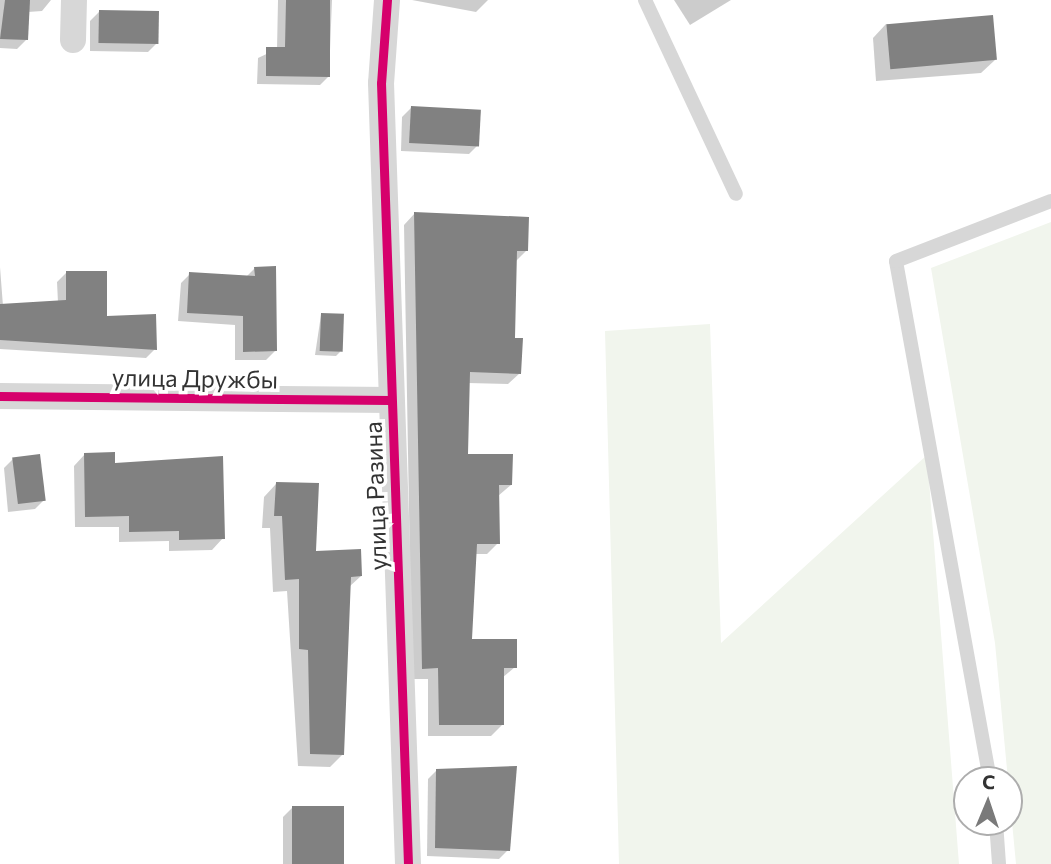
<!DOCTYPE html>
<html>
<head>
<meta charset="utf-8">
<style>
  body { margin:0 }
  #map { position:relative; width:1051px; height:864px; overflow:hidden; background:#fff; font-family:Commissioner,sans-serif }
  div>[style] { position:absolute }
  .green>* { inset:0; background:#f1f5ed }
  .shadow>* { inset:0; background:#0003 }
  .building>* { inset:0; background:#818181; transform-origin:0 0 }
  .service>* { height:14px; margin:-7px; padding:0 7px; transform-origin:7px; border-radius:7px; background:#d7d7d7 }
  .minor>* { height:26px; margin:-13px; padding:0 13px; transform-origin:13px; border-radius:13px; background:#d7d7d7 }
  .cycleway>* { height:9px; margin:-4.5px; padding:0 4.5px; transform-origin:4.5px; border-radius:4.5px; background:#d6006c }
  span { translate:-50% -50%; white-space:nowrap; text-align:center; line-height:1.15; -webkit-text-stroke:7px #fff; paint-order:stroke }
  .street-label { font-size:24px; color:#333 }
  .north { position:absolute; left:953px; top:766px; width:70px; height:70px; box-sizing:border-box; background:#fff; border:2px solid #adadad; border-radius:50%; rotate:2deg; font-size:19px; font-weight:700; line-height:28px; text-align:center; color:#333 }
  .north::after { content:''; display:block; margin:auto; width:24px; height:32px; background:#7a7a7a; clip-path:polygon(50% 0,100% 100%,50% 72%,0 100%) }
</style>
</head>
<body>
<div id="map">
  <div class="green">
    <div style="clip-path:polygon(1051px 222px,1051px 864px,1016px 864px,995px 643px,931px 268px)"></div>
    <div style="clip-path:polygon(710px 324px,721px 643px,927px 455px,959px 864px,619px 864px,605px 331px)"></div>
  </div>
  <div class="shadow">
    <div style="clip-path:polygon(0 0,51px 0,42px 11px,28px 12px,26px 40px,17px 49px,0 48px)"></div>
    <div style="clip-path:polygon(278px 0,332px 0,329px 76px,320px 85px,257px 84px,258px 58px,277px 49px)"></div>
    <div style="clip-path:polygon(412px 0,488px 0,476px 12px)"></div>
    <div style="clip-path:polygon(674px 0,731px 0,690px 25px)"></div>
    <div style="clip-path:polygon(99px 12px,157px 43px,148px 52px,90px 51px,90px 21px)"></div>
    <div style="clip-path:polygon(886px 24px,995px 60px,981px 73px,876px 81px,873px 38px)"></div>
    <div style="clip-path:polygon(411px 108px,478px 145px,469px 154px,401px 151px,402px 117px)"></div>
    <div style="clip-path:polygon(415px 213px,526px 251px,515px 262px,513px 339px,520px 373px,508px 384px,468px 383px,466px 456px,511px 485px,498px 496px,498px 543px,487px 554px,474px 554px,470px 641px,515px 667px,502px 678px,502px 725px,491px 736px,428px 736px,428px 679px,412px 679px,404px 225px)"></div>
    <div style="clip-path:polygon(0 267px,3px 306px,58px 303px,57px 282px,66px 273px,105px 317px,155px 349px,146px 358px,0 349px)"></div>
    <div style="clip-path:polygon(255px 268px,275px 351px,266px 360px,235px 360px,235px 325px,178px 321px,181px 283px,190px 274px,246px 277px)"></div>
    <div style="clip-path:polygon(321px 315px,340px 352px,336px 356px,315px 355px)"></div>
    <div style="clip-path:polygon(85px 454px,113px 465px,223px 538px,212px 550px,169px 551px,169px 541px,119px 542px,119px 527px,75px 527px,74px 466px)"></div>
    <div style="clip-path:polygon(13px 459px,44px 500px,35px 509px,8px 512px,4px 468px)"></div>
    <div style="clip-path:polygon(276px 484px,314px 553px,361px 576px,349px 587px,343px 754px,330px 767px,298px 766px,287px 591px,273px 592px,270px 528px,262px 528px,264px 497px)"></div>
    <div style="clip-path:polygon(437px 770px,508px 850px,499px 859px,427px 856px,428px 779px)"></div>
    <div style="clip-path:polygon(292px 808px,342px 864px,283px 864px,283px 817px)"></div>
  </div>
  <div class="building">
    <div style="clip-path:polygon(5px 0,30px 0,28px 40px,0 39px)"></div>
    <div style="clip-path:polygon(286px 0,330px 0,330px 77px,266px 76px,266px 47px,285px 47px)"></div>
    <div style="left:99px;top:10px;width:60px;height:33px;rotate:1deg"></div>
    <div style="left:993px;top:15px;width:45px;height:107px;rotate:85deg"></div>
    <div style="left:411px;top:106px;width:70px;height:37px;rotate:3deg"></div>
    <div style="clip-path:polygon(414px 212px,529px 217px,528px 251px,517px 251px,515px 338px,523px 338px,521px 374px,470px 372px,468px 454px,513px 454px,512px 485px,499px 485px,500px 544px,477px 544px,472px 639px,517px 639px,517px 668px,504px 668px,504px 725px,439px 725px,438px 668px,422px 669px)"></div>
    <div style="clip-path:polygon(276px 266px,277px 351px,243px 352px,243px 316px,187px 313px,189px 272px,255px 276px,254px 267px)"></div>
    <div style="clip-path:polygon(66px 271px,107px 271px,107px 316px,156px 314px,157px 350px,0 340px,0 304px,66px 300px)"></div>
    <div style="left:321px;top:313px;width:23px;height:38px;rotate:2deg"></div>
    <div style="clip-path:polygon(115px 452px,115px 463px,223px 456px,225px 539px,179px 540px,179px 531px,129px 532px,129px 516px,85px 517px,84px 453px)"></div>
    <div style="left:40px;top:454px;width:47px;height:28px;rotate:83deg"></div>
    <div style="clip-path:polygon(276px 482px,319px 483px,316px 551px,361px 549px,362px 576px,351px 577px,344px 755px,310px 754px,308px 650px,299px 649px,299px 579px,285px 580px,282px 516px,274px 516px)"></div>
    <div style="clip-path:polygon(517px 766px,510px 851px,435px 848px,436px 769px)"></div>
    <div style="left:292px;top:806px;width:52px;height:58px"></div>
  </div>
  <div class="service">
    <div style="left:645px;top:0;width:214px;rotate:64.9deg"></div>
    <div style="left:990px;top:780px;width:527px;rotate:-100.27deg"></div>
    <div style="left:896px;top:261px;width:166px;rotate:-21.2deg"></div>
    <div style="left:996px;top:822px;width:42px;rotate:85.9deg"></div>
  </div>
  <div class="minor">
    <div style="left:387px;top:0;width:83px;rotate:94.1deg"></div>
    <div style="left:381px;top:83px;width:781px;rotate:88.02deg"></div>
    <div style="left:73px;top:40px;width:40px;rotate:-88.6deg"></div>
    <div style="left:0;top:396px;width:390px;rotate:0.6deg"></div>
  </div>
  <div class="cycleway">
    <div style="left:387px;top:0;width:83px;rotate:94.1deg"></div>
    <div style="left:381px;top:83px;width:781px;rotate:88.02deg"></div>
    <div style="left:0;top:396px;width:390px;rotate:0.6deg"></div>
  </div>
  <div class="street-label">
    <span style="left:195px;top:378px;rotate:1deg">улица Дружбы</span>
    <span style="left:375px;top:496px;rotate:-92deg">улица Разина</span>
  </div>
  <div class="north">С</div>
</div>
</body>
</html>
